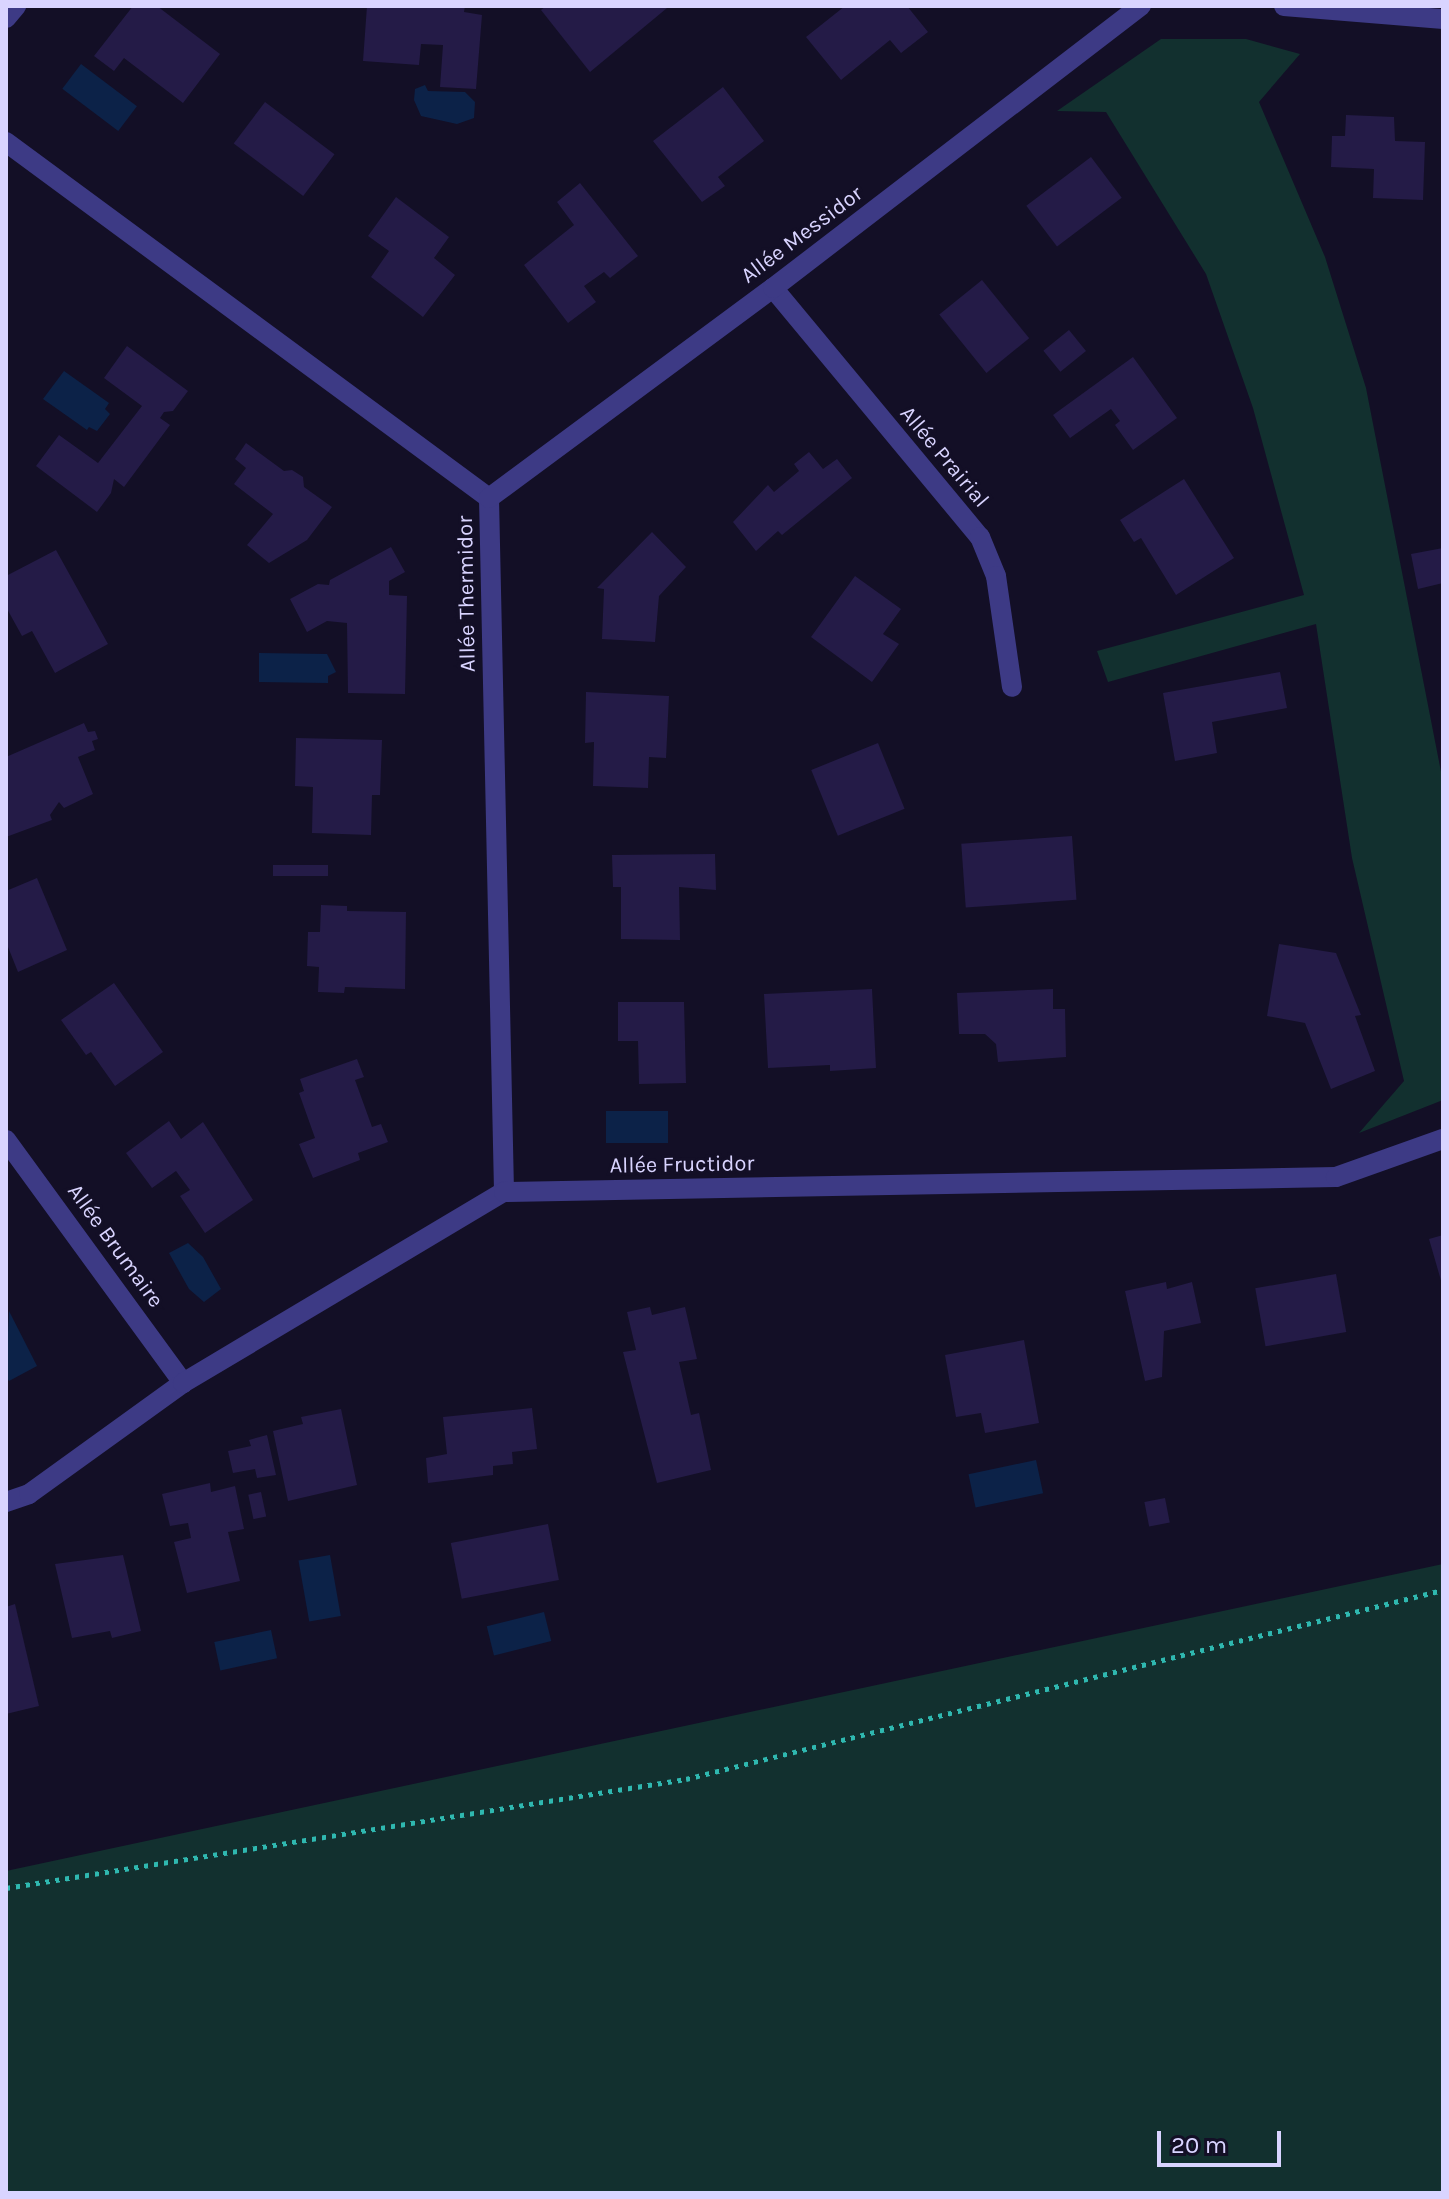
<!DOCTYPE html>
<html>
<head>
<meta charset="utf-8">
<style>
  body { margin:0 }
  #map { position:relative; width:1449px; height:2199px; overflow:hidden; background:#130f26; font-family:Karla,sans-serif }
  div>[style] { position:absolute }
  .green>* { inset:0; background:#12302f }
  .water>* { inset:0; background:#0c2248; transform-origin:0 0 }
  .building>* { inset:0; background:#241b47; transform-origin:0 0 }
  .path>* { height:5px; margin-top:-2.5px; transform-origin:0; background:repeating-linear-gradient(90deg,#2fb8b0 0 4px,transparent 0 10px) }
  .minor>* { height:20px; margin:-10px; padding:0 10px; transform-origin:10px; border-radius:10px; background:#3d3a85 }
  span { translate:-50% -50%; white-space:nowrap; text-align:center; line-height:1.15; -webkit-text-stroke:6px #130f26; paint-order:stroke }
  .street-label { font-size:22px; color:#d9d4ff }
  .frame { position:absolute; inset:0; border:8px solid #d9d4ff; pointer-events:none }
  .scale { position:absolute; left:1157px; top:2131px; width:124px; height:36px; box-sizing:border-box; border:4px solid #d9d4ff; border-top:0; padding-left:10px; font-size:24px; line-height:28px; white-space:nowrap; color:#d9d4ff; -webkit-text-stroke:6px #130f26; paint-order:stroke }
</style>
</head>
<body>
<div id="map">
  <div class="green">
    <div style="clip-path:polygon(1161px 39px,1246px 39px,1300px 54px,1259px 102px,1325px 257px,1366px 388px,1443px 782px,1443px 1100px,1359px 1133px,1404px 1081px,1352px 858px,1316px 624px,1108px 682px,1097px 651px,1304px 595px,1253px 408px,1206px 274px,1106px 112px,1057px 111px)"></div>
    <div style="clip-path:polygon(1443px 1564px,1443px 2193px,6px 2193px,6px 1871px)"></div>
  </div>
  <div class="water">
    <div style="left:81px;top:64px;width:70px;height:31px;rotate:37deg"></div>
    <div style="clip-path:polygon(425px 85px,428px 91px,465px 92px,475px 102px,474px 118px,457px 124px,421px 116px,414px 100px,415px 89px)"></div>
    <div style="clip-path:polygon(64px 371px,109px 403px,105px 409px,110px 414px,97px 431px,89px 427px,87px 430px,43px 399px)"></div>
    <div style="clip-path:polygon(259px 653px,327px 654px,336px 672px,328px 676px,328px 683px,259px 682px)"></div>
    <div style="left:668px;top:1111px;width:32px;height:62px;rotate:90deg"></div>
    <div style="clip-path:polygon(188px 1243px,203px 1257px,221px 1289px,204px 1302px,189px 1289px,169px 1253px)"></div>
    <div style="clip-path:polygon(9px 1311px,37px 1366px,9px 1381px,6px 1376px)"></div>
    <div style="left:1036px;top:1460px;width:34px;height:69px;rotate:78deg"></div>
    <div style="left:330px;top:1555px;width:62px;height:32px;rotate:80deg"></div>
    <div style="left:544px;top:1612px;width:30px;height:59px;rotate:76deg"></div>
    <div style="left:271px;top:1630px;width:29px;height:58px;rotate:78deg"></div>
  </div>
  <div class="building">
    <div style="clip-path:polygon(133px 6px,157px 6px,220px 54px,183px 103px,124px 58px,114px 71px,94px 56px)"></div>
    <div style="clip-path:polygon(367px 6px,465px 6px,464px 12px,482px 15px,476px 89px,440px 87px,443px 45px,421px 44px,419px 65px,363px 61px)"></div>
    <div style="clip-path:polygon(546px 6px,665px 6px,667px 8px,590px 72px,541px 10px)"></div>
    <div style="clip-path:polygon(845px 6px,907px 6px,928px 32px,901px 53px,890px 40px,841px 80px,806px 37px)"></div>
    <div style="clip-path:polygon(723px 87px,764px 141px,718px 177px,725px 186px,702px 202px,653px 141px)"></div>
    <div style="left:265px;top:102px;width:87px;height:52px;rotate:37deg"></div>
    <div style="clip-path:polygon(1346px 115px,1394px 117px,1395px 141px,1425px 142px,1423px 200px,1373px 198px,1374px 169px,1331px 167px,1332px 136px,1345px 136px)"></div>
    <div style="left:1091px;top:157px;width:51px;height:81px;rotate:53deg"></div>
    <div style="clip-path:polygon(580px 183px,638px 256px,610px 278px,604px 272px,584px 286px,596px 302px,568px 323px,524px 265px,574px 225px,557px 202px)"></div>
    <div style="clip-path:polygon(396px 197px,449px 237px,434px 258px,455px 275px,423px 317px,371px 277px,389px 251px,368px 236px)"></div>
    <div style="left:982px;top:280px;width:75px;height:55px;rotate:51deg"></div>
    <div style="left:1069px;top:330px;width:27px;height:33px;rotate:51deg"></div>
    <div style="clip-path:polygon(127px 346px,188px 391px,173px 411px,164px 412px,160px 418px,170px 425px,124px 487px,114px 479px,111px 493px,97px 512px,36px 466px,59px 435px,98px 463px,142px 406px,104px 378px)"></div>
    <div style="clip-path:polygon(1133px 357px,1177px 418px,1133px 450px,1115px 425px,1120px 421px,1111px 409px,1070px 438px,1053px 415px)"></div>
    <div style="clip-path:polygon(246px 443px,284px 471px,292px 470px,303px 477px,304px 487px,332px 507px,307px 540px,269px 563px,247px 545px,273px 514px,234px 484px,246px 468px,235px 459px)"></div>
    <div style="clip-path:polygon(809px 452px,823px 469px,837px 459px,852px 478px,782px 535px,778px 531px,756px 551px,733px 522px,768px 485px,774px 492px,799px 471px,794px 464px)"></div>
    <div style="clip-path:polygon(1184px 479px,1234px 558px,1176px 595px,1141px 538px,1134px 542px,1120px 520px)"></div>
    <div style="clip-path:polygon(652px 532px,686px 567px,659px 596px,655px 642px,602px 639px,604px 589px,597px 588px)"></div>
    <div style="clip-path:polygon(391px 547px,405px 572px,389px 581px,389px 595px,407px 596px,405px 694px,348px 693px,347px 623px,327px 621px,307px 632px,290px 599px,318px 584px,329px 585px,330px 580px)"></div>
    <div style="clip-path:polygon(1443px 548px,1443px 583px,1418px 589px,1411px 554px)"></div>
    <div style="clip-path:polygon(56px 550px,108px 644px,55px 673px,32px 631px,22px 636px,6px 607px,6px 576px)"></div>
    <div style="clip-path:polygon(855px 576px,901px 609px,883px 634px,899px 644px,872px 682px,811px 637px)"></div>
    <div style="clip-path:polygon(1280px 672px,1287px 708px,1212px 722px,1217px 753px,1175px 761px,1163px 693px)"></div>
    <div style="clip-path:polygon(586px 692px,669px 696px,666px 758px,649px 757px,648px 788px,593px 786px,594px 742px,585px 743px)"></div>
    <div style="clip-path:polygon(84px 723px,88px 732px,95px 731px,98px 739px,92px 741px,95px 750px,78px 757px,93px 794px,64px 808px,59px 802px,50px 815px,52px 820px,6px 837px,6px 757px)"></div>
    <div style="clip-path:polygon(296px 738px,382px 740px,380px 795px,372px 795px,371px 835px,312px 833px,313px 787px,295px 786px)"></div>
    <div style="left:878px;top:743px;width:71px;height:72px;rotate:68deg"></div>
    <div style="left:1072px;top:836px;width:64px;height:111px;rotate:86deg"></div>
    <div style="clip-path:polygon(715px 854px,716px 890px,679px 887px,680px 940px,621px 939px,621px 887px,613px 887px,612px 855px)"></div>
    <div style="left:273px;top:865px;width:55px;height:11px"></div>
    <div style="clip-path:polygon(37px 878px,67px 950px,18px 972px,6px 942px,6px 891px)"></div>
    <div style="clip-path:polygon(321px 905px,347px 906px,347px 911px,406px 912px,405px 989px,345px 987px,344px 993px,318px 992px,319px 967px,307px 966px,308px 932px,320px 932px)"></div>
    <div style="clip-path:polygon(1279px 944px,1336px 953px,1361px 1015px,1355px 1016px,1375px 1071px,1331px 1089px,1305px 1023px,1267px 1016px)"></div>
    <div style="clip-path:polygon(114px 983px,163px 1052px,115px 1086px,91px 1052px,86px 1055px,61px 1020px)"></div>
    <div style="clip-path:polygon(872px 989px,876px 1068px,830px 1071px,830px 1065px,768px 1068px,764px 994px)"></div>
    <div style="clip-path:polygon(1053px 989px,1053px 1009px,1065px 1009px,1066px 1057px,998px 1062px,996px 1044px,985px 1034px,959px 1034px,957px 993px)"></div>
    <div style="clip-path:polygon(618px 1002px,684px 1002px,686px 1083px,639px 1084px,638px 1041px,618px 1041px)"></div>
    <div style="clip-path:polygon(357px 1059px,364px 1077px,355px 1080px,372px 1127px,381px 1124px,388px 1142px,358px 1153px,360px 1160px,313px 1178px,299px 1144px,315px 1138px,299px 1093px,304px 1091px,300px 1079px)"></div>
    <div style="clip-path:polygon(169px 1121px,181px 1139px,203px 1122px,253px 1200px,205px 1233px,180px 1196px,190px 1190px,176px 1171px,152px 1188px,126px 1153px)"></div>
    <div style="clip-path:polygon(1443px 1235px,1443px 1284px,1442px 1284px,1429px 1239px)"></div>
    <div style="left:1336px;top:1274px;width:59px;height:82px;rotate:80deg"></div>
    <div style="clip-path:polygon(1166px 1282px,1167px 1289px,1192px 1282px,1201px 1323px,1164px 1331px,1162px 1377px,1145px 1381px,1125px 1291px)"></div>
    <div style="clip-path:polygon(650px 1307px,652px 1315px,685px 1307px,697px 1359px,679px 1362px,691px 1415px,699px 1413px,711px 1470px,657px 1483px,623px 1352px,636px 1350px,627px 1312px)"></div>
    <div style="clip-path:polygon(1024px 1340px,1039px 1423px,985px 1433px,981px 1413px,956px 1417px,945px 1355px)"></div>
    <div style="clip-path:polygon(532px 1408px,537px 1449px,512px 1452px,513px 1464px,493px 1466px,493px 1475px,428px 1483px,426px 1458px,447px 1454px,443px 1417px)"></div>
    <div style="clip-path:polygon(341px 1409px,357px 1485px,288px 1501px,273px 1431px,303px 1424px,301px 1417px)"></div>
    <div style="clip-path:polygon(267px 1435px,276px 1475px,257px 1478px,255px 1469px,233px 1473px,228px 1451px,251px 1446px,249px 1440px)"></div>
    <div style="clip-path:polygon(210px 1483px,211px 1492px,235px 1486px,244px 1529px,228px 1532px,240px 1581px,187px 1593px,174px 1542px,191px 1538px,188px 1523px,170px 1526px,162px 1494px)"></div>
    <div style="left:261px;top:1492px;width:25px;height:13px;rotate:78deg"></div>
    <div style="left:1165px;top:1498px;width:25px;height:21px;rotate:79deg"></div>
    <div style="left:548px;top:1524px;width:57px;height:99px;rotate:79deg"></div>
    <div style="clip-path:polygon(123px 1555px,141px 1631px,112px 1638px,110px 1631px,72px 1638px,55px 1564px)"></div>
    <div style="clip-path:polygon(15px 1604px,39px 1706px,6px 1714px,6px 1607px)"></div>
  </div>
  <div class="path">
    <div style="left:6px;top:1888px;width:689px;rotate:-9.11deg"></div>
    <div style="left:686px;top:1779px;width:780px;rotate:-14.02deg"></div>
  </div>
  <div class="minor">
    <div style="left:1284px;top:6px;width:160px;rotate:4.7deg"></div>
    <div style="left:6px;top:18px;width:16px;rotate:-50deg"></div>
    <div style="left:6px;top:142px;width:600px;rotate:36.39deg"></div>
    <div style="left:489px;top:498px;width:694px;rotate:88.76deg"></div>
    <div style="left:773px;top:288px;width:324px;rotate:50.3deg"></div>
    <div style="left:980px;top:537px;width:42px;rotate:67.7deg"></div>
    <div style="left:996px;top:576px;width:112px;rotate:81.8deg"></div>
    <div style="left:489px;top:498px;width:353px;rotate:-36.5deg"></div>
    <div style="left:773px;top:288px;width:464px;rotate:-37.5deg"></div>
    <div style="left:6px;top:1140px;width:301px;rotate:53.9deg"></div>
    <div style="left:6px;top:1502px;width:24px;rotate:-19deg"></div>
    <div style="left:29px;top:1494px;width:190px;rotate:-35.8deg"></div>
    <div style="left:183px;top:1383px;width:374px;rotate:-30.8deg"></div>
    <div style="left:504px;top:1192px;width:832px;rotate:-1.03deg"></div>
    <div style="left:1336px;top:1177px;width:114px;rotate:-19.6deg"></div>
  </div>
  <div class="street-label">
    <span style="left:802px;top:235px;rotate:-37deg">Allée Messidor</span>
    <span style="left:944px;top:457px;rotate:50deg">Allée Prairial</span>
    <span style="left:467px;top:594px;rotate:-91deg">Allée Thermidor</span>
    <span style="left:682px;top:1165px;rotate:-1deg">Allée Fructidor</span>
    <span style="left:115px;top:1246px;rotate:54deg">Allée Brumaire</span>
  </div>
  <div class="frame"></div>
  <div class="scale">20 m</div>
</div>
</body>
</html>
